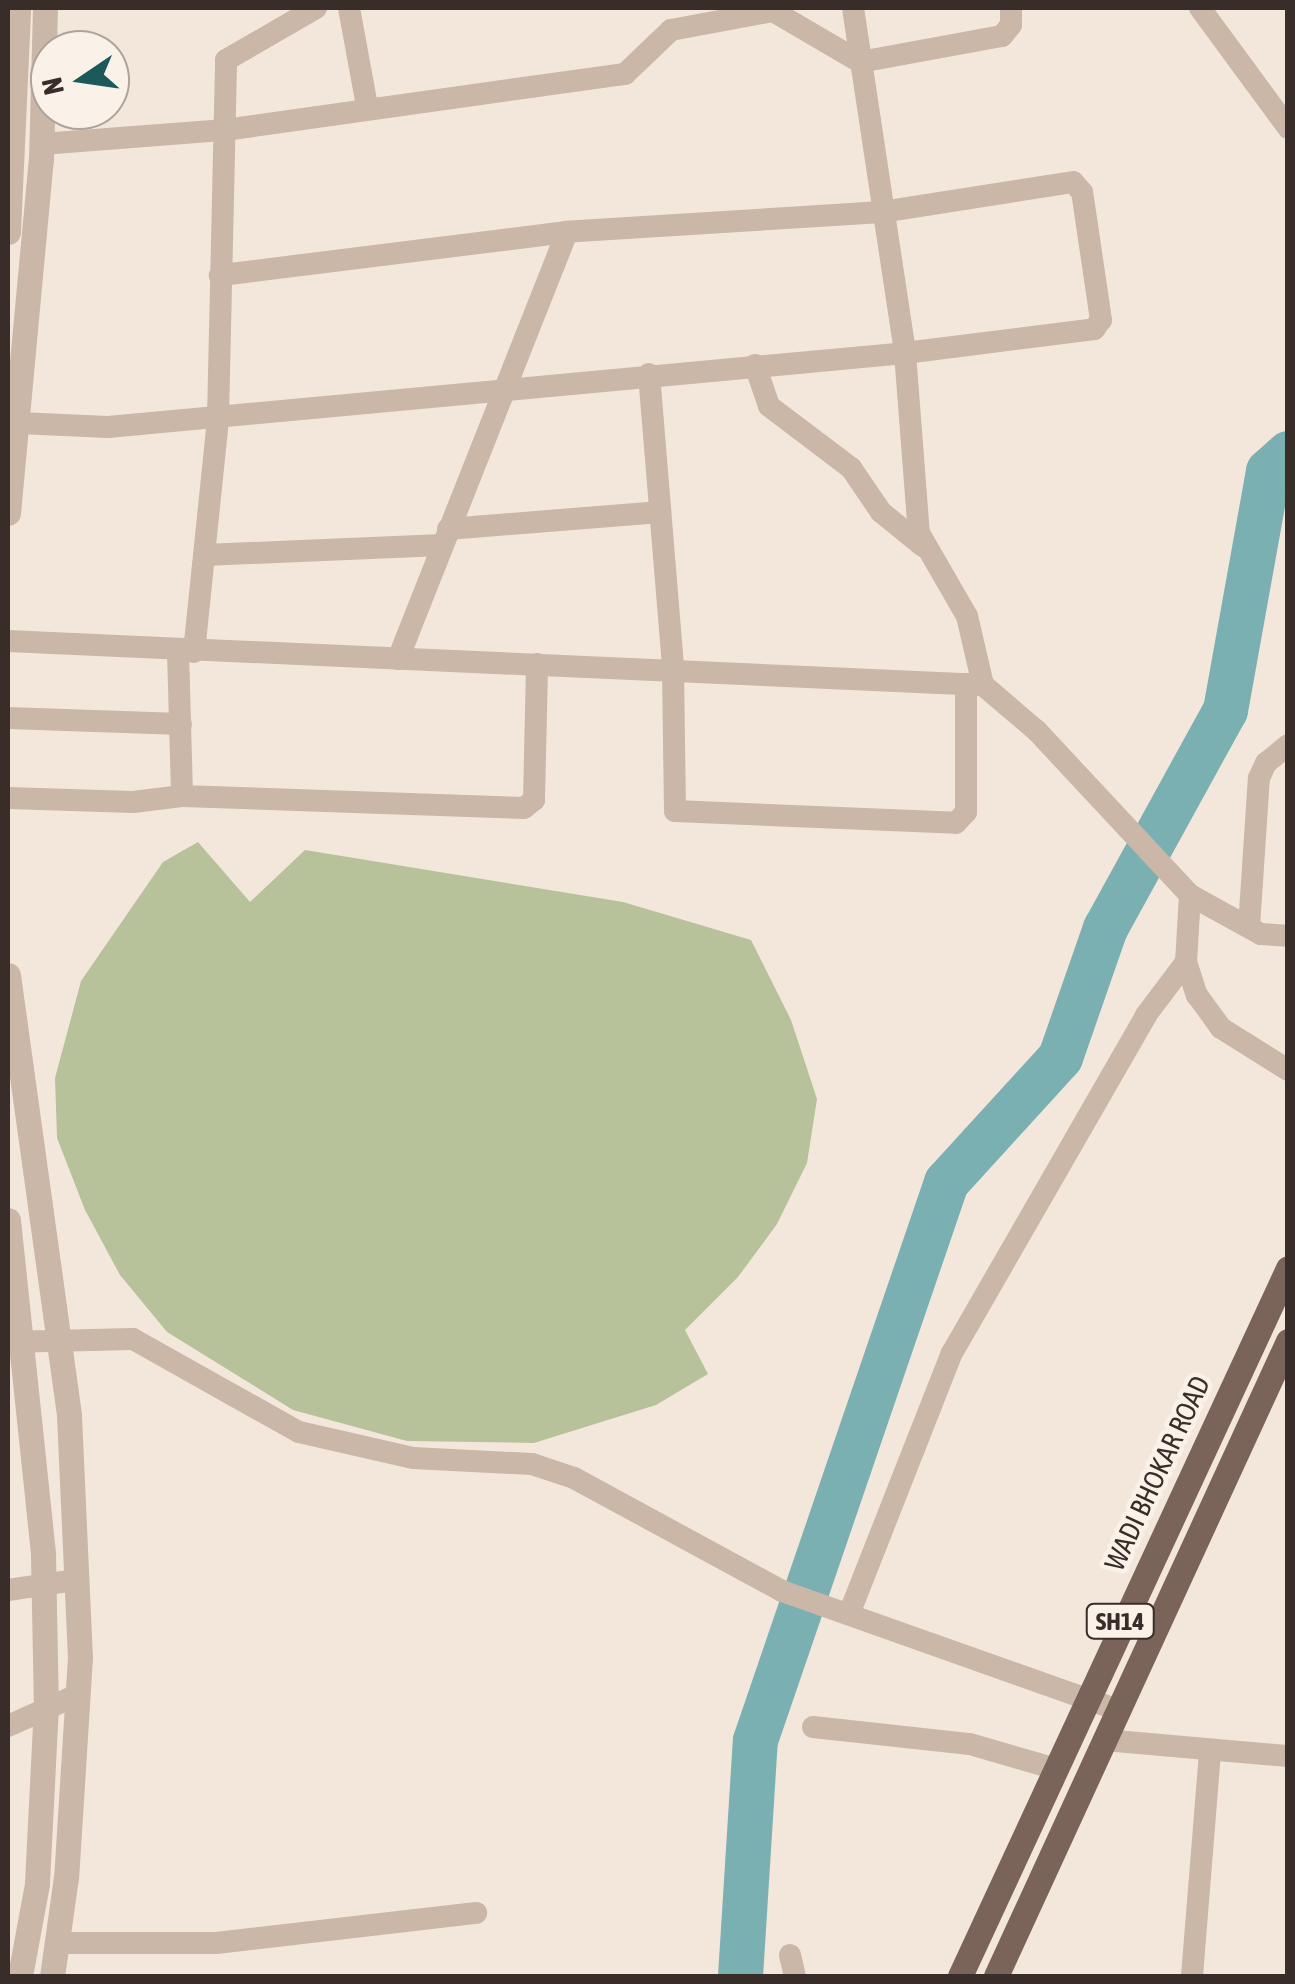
<!DOCTYPE html>
<html>
<head>
<meta charset="utf-8">
<style>
  body { margin:0 }
  #map { position:relative; width:1295px; height:1984px; overflow:hidden; background:#f3e7dc; font-family:"Asap Condensed",sans-serif }
  div>[style] { position:absolute }
  .green>* { inset:0; background:#b7c29b }
  .river>* { height:45px; margin:-22.5px; padding:0 22.5px; transform-origin:22.5px; border-radius:22.5px; background:#7ab0b1 }
  .minor>* { height:22px; margin:-11px; padding:0 11px; transform-origin:11px; border-radius:11px; background:#cbb7a7 }
  .tertiary>* { height:25px; margin:-12.5px; padding:0 12.5px; transform-origin:12.5px; border-radius:12.5px; background:#cbb7a7 }
  .primary>* { height:25px; margin:-12.5px; padding:0 12.5px; transform-origin:12.5px; border-radius:12.5px; background:#7a6359 }
  span { translate:-50% -50%; white-space:nowrap; text-align:center; line-height:1.15; -webkit-text-stroke:9px #faf2e9; paint-order:stroke }
  .shield-label span { padding:2px 8px; background:#faf2e9; border:2px solid; border-radius:8px; -webkit-text-stroke-width:0 }
  .shield-label { font-size:25px; color:#382d28; font-weight:700 }
  .street-label { font-size:28px; color:#382d28 }
  .frame { position:absolute; inset:0; border:10px solid #382d28; pointer-events:none }
  .north { position:absolute; left:30px; top:30px; width:100px; height:100px; box-sizing:border-box; background:#faf2e9; border:2px solid #aca39c; border-radius:50%; rotate:257deg; font-size:28px; font-weight:700; line-height:40px; text-align:center; color:#382d28 }
  .north::after { content:''; display:block; margin:auto; width:35px; height:45px; background:#1c595b; clip-path:polygon(50% 0,100% 100%,50% 72%,0 100%) }
</style>
</head>
<body>
<div id="map">
  <div class="green">
    <div style="clip-path:polygon(198px 842px,250px 902px,305px 850px,623px 902px,751px 940px,791px 1020px,817px 1099px,807px 1163px,777px 1224px,738px 1277px,685px 1330px,708px 1374px,656px 1405px,534px 1443px,407px 1441px,293px 1410px,167px 1332px,120px 1275px,85px 1210px,57px 1138px,55px 1078px,81px 981px,163px 862px)"></div>
  </div>
  <div class="river">
    <div style="left:740px;top:1976px;width:236px;rotate:-86.4deg"></div>
    <div style="left:755px;top:1740px;width:590px;rotate:-71.1deg"></div>
    <div style="left:946px;top:1182px;width:169px;rotate:-47.6deg"></div>
    <div style="left:1060px;top:1057px;width:137px;rotate:-70.8deg"></div>
    <div style="left:1105px;top:928px;width:249px;rotate:-61.2deg"></div>
    <div style="left:1225px;top:710px;width:243px;rotate:-79.8deg"></div>
    <div style="left:1268px;top:471px;width:27px;rotate:-42deg"></div>
  </div>
  <div class="minor">
    <div style="left:349px;top:8px;width:100px;rotate:79.6deg"></div>
    <div style="left:853px;top:8px;width:349px;rotate:81.4deg"></div>
    <div style="left:905px;top:353px;width:181px;rotate:85.6deg"></div>
    <div style="left:919px;top:533px;width:96px;rotate:60deg"></div>
    <div style="left:967px;top:616px;width:71px;rotate:76.9deg"></div>
    <div style="left:1200px;top:8px;width:149px;rotate:53.7deg"></div>
    <div style="left:42px;top:144px;width:184px;rotate:-4.4deg"></div>
    <div style="left:225px;top:130px;width:404px;rotate:-8deg"></div>
    <div style="left:625px;top:74px;width:64px;rotate:-43.7deg"></div>
    <div style="left:671px;top:30px;width:104px;rotate:-10.6deg"></div>
    <div style="left:773px;top:11px;width:101px;rotate:30.4deg"></div>
    <div style="left:860px;top:62px;width:144px;rotate:-10.4deg"></div>
    <div style="left:1002px;top:36px;width:14px;rotate:-51deg"></div>
    <div style="left:1011px;top:25px;width:17px;rotate:-90deg"></div>
    <div style="left:755px;top:365px;width:43px;rotate:71.1deg"></div>
    <div style="left:769px;top:406px;width:103px;rotate:37.1deg"></div>
    <div style="left:851px;top:468px;width:53px;rotate:55.7deg"></div>
    <div style="left:881px;top:512px;width:55px;rotate:39.1deg"></div>
    <div style="left:649px;top:374px;width:296px;rotate:85.3deg"></div>
    <div style="left:673px;top:669px;width:142px;rotate:89.2deg"></div>
    <div style="left:675px;top:811px;width:281px;rotate:2.4deg"></div>
    <div style="left:956px;top:823px;width:15px;rotate:-48deg"></div>
    <div style="left:966px;top:812px;width:128px;rotate:-90deg"></div>
    <div style="left:19px;top:423px;width:89px;rotate:2.6deg"></div>
    <div style="left:108px;top:427px;width:800px;rotate:-5.3deg"></div>
    <div style="left:905px;top:353px;width:191px;rotate:-7.2deg"></div>
    <div style="left:1094px;top:329px;width:11px;rotate:-52deg"></div>
    <div style="left:1101px;top:320px;width:129px;rotate:-98.4deg"></div>
    <div style="left:1082px;top:192px;width:13px;rotate:-132deg"></div>
    <div style="left:1073px;top:182px;width:193px;rotate:171.1deg"></div>
    <div style="left:882px;top:212px;width:316px;rotate:176.4deg"></div>
    <div style="left:567px;top:232px;width:350px;rotate:172.9deg"></div>
    <div style="left:448px;top:529px;width:213px;rotate:-4.6deg"></div>
    <div style="left:204px;top:555px;width:238px;rotate:-2.4deg"></div>
    <div style="left:8px;top:641px;width:976px;rotate:2.58deg"></div>
    <div style="left:983px;top:685px;width:71px;rotate:40.4deg"></div>
    <div style="left:1037px;top:731px;width:224px;rotate:47deg"></div>
    <div style="left:1190px;top:895px;width:81px;rotate:28.8deg"></div>
    <div style="left:1261px;top:934px;width:27px;rotate:4deg"></div>
    <div style="left:178px;top:651px;width:145px;rotate:88.4deg"></div>
    <div style="left:194px;top:652px;width:235px;rotate:-84.1deg"></div>
    <div style="left:218px;top:418px;width:358px;rotate:-88.7deg"></div>
    <div style="left:226px;top:60px;width:104px;rotate:-30deg"></div>
    <div style="left:398px;top:659px;width:459px;rotate:-68.4deg"></div>
    <div style="left:8px;top:718px;width:173px;rotate:2deg"></div>
    <div style="left:8px;top:798px;width:125px;rotate:1.8deg"></div>
    <div style="left:133px;top:802px;width:49px;rotate:-7deg"></div>
    <div style="left:182px;top:796px;width:342px;rotate:2deg"></div>
    <div style="left:524px;top:808px;width:13px;rotate:-39deg"></div>
    <div style="left:534px;top:800px;width:136px;rotate:-88.7deg"></div>
    <div style="left:1190px;top:895px;width:67px;rotate:93.4deg"></div>
    <div style="left:1186px;top:962px;width:35px;rotate:72deg"></div>
    <div style="left:1197px;top:995px;width:41px;rotate:54deg"></div>
    <div style="left:1221px;top:1028px;width:79px;rotate:32.1deg"></div>
    <div style="left:1249px;top:927px;width:149px;rotate:-86.2deg"></div>
    <div style="left:1259px;top:778px;width:17px;rotate:-65deg"></div>
    <div style="left:1266px;top:763px;width:28px;rotate:-39deg"></div>
    <div style="left:8px;top:1342px;width:125px;rotate:-1.4deg"></div>
    <div style="left:133px;top:1339px;width:190px;rotate:29.3deg"></div>
    <div style="left:299px;top:1432px;width:117px;rotate:12.8deg"></div>
    <div style="left:413px;top:1458px;width:119px;rotate:2.9deg"></div>
    <div style="left:532px;top:1464px;width:44px;rotate:18.4deg"></div>
    <div style="left:574px;top:1478px;width:237px;rotate:28.5deg"></div>
    <div style="left:782px;top:1591px;width:359px;rotate:19.5deg"></div>
    <div style="left:8px;top:1590px;width:69px;rotate:-8.4deg"></div>
    <div style="left:849px;top:1614px;width:281px;rotate:-68.5deg"></div>
    <div style="left:952px;top:1353px;width:390px;rotate:-60.1deg"></div>
    <div style="left:1146px;top:1015px;width:66px;rotate:-53deg"></div>
    <div style="left:8px;top:1726px;width:76px;rotate:-24.2deg"></div>
    <div style="left:813px;top:1727px;width:158px;rotate:6.2deg"></div>
    <div style="left:970px;top:1744px;width:90px;rotate:16.2deg"></div>
    <div style="left:1104px;top:1740px;width:185px;rotate:5deg"></div>
    <div style="left:57px;top:1943px;width:159px"></div>
    <div style="left:216px;top:1943px;width:262px;rotate:-6.6deg"></div>
    <div style="left:790px;top:1955px;width:22px;rotate:77deg"></div>
    <div style="left:1192px;top:1976px;width:226px;rotate:-85.4deg"></div>
  </div>
  <div class="tertiary">
    <div style="left:8px;top:232px;width:224px;rotate:-87.4deg"></div>
    <div style="left:8px;top:513px;width:355px;rotate:-84.7deg"></div>
    <div style="left:41px;top:160px;width:152px;rotate:-88.5deg"></div>
    <div style="left:8px;top:975px;width:445px;rotate:82.1deg"></div>
    <div style="left:69px;top:1416px;width:241px;rotate:87.4deg"></div>
    <div style="left:80px;top:1657px;width:220px;rotate:93.6deg"></div>
    <div style="left:66px;top:1877px;width:100px;rotate:98deg"></div>
    <div style="left:8px;top:1220px;width:337px;rotate:84deg"></div>
    <div style="left:43px;top:1555px;width:150px;rotate:88.9deg"></div>
    <div style="left:46px;top:1705px;width:179px;rotate:92.9deg"></div>
    <div style="left:37px;top:1884px;width:94px;rotate:100.5deg"></div>
  </div>
  <div class="primary">
    <div style="left:960px;top:1976px;width:780px;rotate:-65.14deg"></div>
    <div style="left:996px;top:1976px;width:699px;rotate:-65.31deg"></div>
  </div>
  <div class="shield-label">
    <span style="left:1120px;top:1621px">SH14</span>
  </div>
  <div class="street-label">
    <span style="left:1157px;top:1473px;rotate:-65deg">WADI BHOKAR ROAD</span>
  </div>
  <div class="frame"></div>
  <div class="north">N</div>
</div>
</body>
</html>
